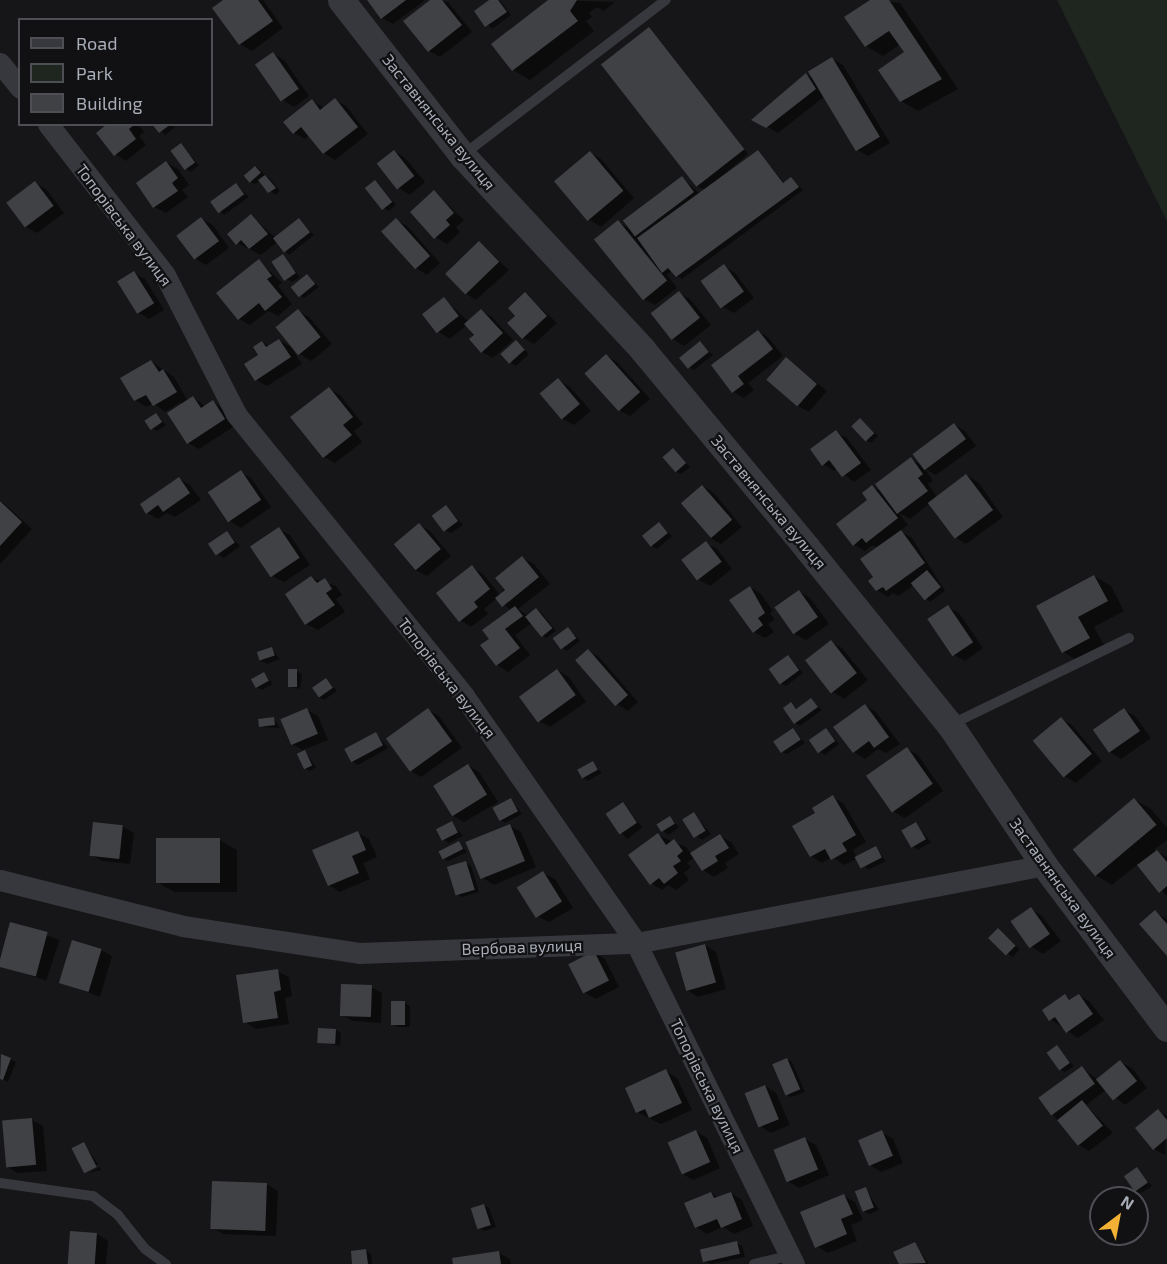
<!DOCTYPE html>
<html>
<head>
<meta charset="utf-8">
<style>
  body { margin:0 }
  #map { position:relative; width:1167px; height:1264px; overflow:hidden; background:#161618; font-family:"Exo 2",sans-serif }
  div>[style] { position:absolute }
  .green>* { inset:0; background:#1e261f }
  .shadow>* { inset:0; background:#0007; transform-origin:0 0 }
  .building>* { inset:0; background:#404145; transform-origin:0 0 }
  .service>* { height:10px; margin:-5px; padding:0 5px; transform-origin:5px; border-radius:5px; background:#37383d }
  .minor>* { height:21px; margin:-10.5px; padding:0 10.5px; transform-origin:10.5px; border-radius:10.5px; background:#37383d }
  .tertiary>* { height:27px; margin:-13.5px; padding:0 13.5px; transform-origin:13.5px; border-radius:13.5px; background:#37383d }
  span { translate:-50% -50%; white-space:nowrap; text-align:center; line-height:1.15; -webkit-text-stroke:4.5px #111113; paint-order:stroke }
  .street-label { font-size:16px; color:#a8adb8 }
  .legend { position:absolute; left:18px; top:18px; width:195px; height:108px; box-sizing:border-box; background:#111113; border:2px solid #4d4f55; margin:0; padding:8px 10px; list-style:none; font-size:18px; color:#a8adb8 }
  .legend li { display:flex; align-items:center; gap:12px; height:30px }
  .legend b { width:30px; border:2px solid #4d4f55 }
  .north { position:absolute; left:1089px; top:1186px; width:60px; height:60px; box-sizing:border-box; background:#111113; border:2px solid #4d4f55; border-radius:50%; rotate:32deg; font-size:16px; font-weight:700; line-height:24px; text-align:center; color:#a8adb8 }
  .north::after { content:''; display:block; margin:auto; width:21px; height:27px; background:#f2b134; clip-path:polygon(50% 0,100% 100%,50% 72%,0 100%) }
</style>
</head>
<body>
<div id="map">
  <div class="green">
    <div style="clip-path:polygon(1057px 0,1167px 0,1167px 221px)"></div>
  </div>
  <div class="shadow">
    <div style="clip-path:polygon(226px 0,263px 0,283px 28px,252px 51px,240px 44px,214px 8px)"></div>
    <div style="clip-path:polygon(369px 0,423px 0,424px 1px,393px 24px,382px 18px)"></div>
    <div style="clip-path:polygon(432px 0,448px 2px,472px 32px,440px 57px,429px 51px)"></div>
    <div style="clip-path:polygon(492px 0,500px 1px,511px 15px,492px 29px,476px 11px)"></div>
    <div style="clip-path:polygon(549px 0,615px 2px,604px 11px,597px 7px,589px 13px,592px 17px,586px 21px,594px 31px,530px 80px,513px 70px)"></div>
    <div style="clip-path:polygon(872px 0,900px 3px,958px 89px,918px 111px,901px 101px,907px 53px,901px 44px,883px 56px,866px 46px)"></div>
    <div style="clip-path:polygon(649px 29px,748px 154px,708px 188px,758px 151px,785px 184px,791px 179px,803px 190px,682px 279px,672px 271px,667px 275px,677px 288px,655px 305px,644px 299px,618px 222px,632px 230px,682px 178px,700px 194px,705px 190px,697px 186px)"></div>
    <div style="clip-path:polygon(273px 54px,284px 60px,309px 96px,294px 107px,283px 100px)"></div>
    <div style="clip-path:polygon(832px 59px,843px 65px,890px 143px,868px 156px,857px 150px,825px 96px,778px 133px,754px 119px,806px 74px,815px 80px)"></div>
    <div style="clip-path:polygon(335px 100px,346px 106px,368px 134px,335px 160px,324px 153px,309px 135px,305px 139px,294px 133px,312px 101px,325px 108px)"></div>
    <div style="clip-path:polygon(109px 124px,138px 124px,144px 132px,139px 136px,146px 145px,126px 161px,115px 154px)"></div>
    <div style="clip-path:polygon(154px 124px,173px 124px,175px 127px,165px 135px)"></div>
    <div style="clip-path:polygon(181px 145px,199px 165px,191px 172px,186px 169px)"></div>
    <div style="clip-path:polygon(394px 151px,405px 158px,425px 182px,410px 195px,399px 188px)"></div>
    <div style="clip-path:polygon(590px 153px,601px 159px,634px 198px,601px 227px,590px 220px)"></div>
    <div style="clip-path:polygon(167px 163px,178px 169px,189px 185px,182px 190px,188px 197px,166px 213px,154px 207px)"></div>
    <div style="clip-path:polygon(256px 167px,270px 179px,280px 191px,275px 195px,260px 181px,255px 184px,250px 182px)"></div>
    <div style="clip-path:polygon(375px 182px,396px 205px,389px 211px,384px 208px)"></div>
    <div style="clip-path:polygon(35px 183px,46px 189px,64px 213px,37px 233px,26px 227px)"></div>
    <div style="clip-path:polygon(236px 184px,249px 197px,224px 215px,212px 203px)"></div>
    <div style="clip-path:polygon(434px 192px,464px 220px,456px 227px,460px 232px,447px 244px,435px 237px)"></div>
    <div style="clip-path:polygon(251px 216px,276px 238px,300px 220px,314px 235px,289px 255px,277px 242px,261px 255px,237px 243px)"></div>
    <div style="clip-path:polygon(201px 219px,213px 225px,229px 248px,206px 265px,194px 258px)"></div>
    <div style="clip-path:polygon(396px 220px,407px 226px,440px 263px,427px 275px,416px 268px,383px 231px)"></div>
    <div style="clip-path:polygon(479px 243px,509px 270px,476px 300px,465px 293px)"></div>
    <div style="clip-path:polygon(283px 256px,300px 277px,292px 282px,287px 279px)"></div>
    <div style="clip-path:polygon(259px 261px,282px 283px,278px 286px,292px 304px,278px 316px,268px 311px,250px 325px,239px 319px)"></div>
    <div style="clip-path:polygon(724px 266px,735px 273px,754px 298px,734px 313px,723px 307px)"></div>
    <div style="clip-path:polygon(134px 273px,145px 279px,164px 310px,149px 319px,138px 312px)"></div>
    <div style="clip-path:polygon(307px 276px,319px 287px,304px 298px,299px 295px)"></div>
    <div style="clip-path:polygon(679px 293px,690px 299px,711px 325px,684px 346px,673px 339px)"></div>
    <div style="clip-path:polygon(525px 294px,557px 323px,534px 344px,523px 338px,517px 317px)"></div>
    <div style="clip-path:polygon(444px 299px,469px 322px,481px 311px,492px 317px,513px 340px,493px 358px,482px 352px,467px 325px,450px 339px,439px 332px)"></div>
    <div style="clip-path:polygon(298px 311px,309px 317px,332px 344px,311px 361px,300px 354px,278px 328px)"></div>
    <div style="clip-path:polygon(758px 331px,769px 338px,783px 356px,748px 383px,754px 390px,744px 398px,733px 392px,713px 366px)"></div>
    <div style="clip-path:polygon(279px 340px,291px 347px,302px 364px,267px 386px,256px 380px,262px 342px,270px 347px)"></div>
    <div style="clip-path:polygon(516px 342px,529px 354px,516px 366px,511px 363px)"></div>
    <div style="clip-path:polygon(700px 343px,713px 355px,694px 370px,689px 367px)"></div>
    <div style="clip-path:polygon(606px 356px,617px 362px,650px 399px,630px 416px,619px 410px)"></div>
    <div style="clip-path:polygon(786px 359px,827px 391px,809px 412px,798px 406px)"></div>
    <div style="clip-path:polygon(151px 361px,174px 377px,188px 401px,193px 397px,206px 407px,213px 402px,224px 409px,235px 426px,199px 449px,188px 443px,181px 402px,165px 412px,153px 403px,147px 407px,135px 400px,122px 379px)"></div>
    <div style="clip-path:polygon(558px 380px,570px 387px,591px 411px,574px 425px,563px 419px)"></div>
    <div style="clip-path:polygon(329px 389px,340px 395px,363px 424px,354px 431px,362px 442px,335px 463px,324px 457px)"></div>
    <div style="clip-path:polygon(156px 415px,166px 425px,157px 431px,152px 428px)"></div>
    <div style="clip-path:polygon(861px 420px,878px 436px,871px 443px,866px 440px)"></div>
    <div style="clip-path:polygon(954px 424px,965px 431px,976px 446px,936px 475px,925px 469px,933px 481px,928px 484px,937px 497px,966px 475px,978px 482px,1003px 517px,966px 544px,955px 537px,930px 503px,910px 519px,899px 513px,908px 525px,900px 531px,912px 538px,945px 591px,930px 602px,914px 585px,898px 596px,893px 593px,888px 597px,877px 590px,878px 548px,873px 545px,865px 551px,854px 545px,872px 487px,884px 493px,911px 459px,922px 465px)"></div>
    <div style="clip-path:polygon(836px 432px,847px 438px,871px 470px,854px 482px,837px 469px,834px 471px,823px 464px)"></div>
    <div style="clip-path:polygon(673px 450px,690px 467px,681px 474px,676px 472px)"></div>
    <div style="clip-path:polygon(241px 472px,252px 479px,271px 507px,241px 528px,230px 521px)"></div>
    <div style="clip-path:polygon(179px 479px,190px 485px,201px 500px,175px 517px,167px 513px,158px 519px,147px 513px)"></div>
    <div style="clip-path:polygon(703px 486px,714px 493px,742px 527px,721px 544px,710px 538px)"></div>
    <div style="clip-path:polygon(0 500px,32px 529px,0 564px)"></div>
    <div style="clip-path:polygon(446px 507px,463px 525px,451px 533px,446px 530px)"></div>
    <div style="clip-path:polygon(659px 523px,672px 536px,657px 549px,652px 546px)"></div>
    <div style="clip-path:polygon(419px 525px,430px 531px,451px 556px,427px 576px,415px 570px)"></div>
    <div style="clip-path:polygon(279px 529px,290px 535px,310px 565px,284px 582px,272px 576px)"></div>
    <div style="clip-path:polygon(227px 533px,240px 546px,224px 558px,219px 555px)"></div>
    <div style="clip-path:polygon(706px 543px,717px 549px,732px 569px,710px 586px,699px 580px)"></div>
    <div style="clip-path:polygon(523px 558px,534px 564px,550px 584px,518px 609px,528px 616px,536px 609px,541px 612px,556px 631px,546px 638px,532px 623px,515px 635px,530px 655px,508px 672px,497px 665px,491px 639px,511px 611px,497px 598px,484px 609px,488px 614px,471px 627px,460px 620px,472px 567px,483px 574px,500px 595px)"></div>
    <div style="clip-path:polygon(1094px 576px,1111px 586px,1124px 611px,1094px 627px,1106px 648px,1080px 662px,1063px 652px)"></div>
    <div style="clip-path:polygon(311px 578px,336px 586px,342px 595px,336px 599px,345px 612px,318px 630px,306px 624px)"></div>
    <div style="clip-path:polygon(750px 587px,761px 594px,773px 611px,770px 613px,775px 620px,768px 624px,774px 632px,765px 638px,754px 632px)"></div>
    <div style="clip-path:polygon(799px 591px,810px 598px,829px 624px,806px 640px,795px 634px)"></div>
    <div style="clip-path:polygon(948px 607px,959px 613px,983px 648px,965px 661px,954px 655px)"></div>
    <div style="clip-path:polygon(568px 629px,580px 641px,567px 651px,562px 648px)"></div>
    <div style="clip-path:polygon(831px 642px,842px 648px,868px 680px,844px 699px,833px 692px)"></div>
    <div style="clip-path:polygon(272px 649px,280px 659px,267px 664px,261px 661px)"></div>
    <div style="clip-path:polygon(588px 651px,599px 657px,638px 702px,628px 711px,617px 704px)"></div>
    <div style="clip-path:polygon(788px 657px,803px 673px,786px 686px,781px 683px)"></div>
    <div style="clip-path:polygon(557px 670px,569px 677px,586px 702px,550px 727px,539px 721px)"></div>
    <div style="clip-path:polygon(296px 671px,302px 674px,300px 689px,288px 686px)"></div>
    <div style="clip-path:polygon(264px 674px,273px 684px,262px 690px,256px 687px)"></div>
    <div style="clip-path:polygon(326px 679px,337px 691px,324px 700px,319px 697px)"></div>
    <div style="clip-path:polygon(811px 700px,822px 710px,800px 726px,795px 723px,791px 704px,798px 709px)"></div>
    <div style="clip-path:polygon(865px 705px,876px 712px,900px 744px,886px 753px,878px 749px,865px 759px,854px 752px)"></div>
    <div style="clip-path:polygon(307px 710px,318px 716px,328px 740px,303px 750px,292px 744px)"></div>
    <div style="clip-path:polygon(428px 710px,439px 716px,462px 748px,421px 777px,409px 770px)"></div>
    <div style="clip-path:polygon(1124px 710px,1135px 716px,1151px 738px,1121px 759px,1110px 752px,1095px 730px)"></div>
    <div style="clip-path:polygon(274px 719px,280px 728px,261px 727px)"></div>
    <div style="clip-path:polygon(1061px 719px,1072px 725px,1102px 761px,1076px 783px,1064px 776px)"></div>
    <div style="clip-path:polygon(793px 729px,805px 743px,787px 754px,782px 752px)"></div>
    <div style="clip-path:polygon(826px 730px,839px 744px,825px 755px,820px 752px)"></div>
    <div style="clip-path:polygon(376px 734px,388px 748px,358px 765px,353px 762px)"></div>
    <div style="clip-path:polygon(907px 749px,918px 755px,943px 791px,905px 818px,894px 812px)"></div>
    <div style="clip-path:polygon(305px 752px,316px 767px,310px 771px,305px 768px)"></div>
    <div style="clip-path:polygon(593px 763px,602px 773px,588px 781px,583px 778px)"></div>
    <div style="clip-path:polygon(468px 765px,479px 772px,498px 802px,464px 822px,453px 816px)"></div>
    <div style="clip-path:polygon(833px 797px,844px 804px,866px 842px,853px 850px,857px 858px,876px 848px,886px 861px,868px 870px,858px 858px,844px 865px,832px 857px,822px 863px,811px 856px,817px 813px)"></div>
    <div style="clip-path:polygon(1134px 799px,1151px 809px,1167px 828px,1167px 840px,1154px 850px,1167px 857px,1167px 896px,1138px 864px,1112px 885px,1095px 875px,1074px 849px)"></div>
    <div style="clip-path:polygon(511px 800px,522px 814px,505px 823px,500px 820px)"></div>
    <div style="left:623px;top:803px;width:31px;height:19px;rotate:52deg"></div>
    <div style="clip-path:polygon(694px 814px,711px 834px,702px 840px,697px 837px)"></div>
    <div style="clip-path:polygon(670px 818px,679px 827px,669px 835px,664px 832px)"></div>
    <div style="clip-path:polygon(452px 823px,463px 836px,449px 843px,444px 840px)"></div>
    <div style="clip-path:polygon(916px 824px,931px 842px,918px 850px,913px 847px)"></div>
    <div style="clip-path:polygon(122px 826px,134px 833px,130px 864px,102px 861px,91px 855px)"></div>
    <div style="clip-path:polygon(510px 826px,521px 832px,536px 867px,494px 885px,483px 878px)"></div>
    <div style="clip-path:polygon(358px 833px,369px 839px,377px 857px,363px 863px,370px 879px,340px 892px,329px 885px)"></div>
    <div style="clip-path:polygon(658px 835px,686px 847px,691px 854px,720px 836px,731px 842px,739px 854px,725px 863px,728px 868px,714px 877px,703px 870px,695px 857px,687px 863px,691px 867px,684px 873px,689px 880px,676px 890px,668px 885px,662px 890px,651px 883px)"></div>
    <div style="clip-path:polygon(219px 840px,237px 850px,237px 892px,174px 892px,157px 882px)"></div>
    <div style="clip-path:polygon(459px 843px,467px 852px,448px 861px,443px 858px)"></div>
    <div style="clip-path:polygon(466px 863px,471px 866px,479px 892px,462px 897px,456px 894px)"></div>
    <div style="clip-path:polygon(543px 873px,555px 879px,573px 908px,549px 922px,537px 916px)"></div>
    <div style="clip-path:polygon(1031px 909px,1042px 916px,1061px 941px,1043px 954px,1032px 947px)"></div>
    <div style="clip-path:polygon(1155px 912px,1167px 919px,1167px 954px)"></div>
    <div style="left:11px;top:924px;width:51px;height:43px;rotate:18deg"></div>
    <div style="left:998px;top:930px;width:29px;height:11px;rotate:41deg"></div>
    <div style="clip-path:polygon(705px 945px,716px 952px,726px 989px,698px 997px,687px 990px)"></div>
    <div style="clip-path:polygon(101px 950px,112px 956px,100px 997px,61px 982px)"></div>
    <div style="clip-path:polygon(594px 952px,605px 959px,619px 987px,596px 999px,584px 992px)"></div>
    <div style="clip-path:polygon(277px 971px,289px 977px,292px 996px,285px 998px,289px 1024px,256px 1029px,245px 1022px)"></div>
    <div style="clip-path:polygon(371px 987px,382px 993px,381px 1023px,353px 1021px,341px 1015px)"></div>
    <div style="clip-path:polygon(1079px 995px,1090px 1002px,1104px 1020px,1078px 1038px,1050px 1019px,1065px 996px,1072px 1000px)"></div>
    <div style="clip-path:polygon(405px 1003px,410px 1006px,410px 1027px,398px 1027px,393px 1024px)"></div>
    <div style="clip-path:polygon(336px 1030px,341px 1033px,340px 1046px,319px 1042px)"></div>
    <div style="clip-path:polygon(1057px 1046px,1074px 1066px,1065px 1072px,1060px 1069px)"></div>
    <div style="clip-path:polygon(2px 1056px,16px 1062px,8px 1082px,0 1078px)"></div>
    <div style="clip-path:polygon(787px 1059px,792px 1062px,805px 1092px,791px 1097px,786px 1094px)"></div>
    <div style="clip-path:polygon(1120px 1062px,1132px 1068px,1147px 1088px,1125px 1105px,1106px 1090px,1086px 1105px,1113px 1133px,1089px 1151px,1078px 1145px,1053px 1115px,1082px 1068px,1098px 1080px)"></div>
    <div style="clip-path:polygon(666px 1071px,677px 1078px,692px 1110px,661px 1124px,637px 1112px)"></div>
    <div style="clip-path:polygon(765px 1086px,776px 1093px,790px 1125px,771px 1133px,760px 1126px)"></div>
    <div style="clip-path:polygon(1158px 1111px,1167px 1116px,1165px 1155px,1154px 1149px)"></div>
    <div style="clip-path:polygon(32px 1120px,43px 1126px,47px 1171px,18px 1173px,7px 1167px)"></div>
    <div style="clip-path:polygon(696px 1131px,707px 1138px,720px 1168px,693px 1180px,681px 1173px)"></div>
    <div style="clip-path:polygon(881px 1132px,893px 1139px,903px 1163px,881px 1172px,870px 1165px)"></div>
    <div style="clip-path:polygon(805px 1139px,816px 1145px,829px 1175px,799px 1188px,788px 1181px)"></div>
    <div style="clip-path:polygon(84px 1144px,98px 1164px,87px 1172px,86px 1172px)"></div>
    <div style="clip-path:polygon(100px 1167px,101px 1170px,88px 1173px)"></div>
    <div style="clip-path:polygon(1137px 1169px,1152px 1186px,1141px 1193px,1136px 1191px)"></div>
    <div style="clip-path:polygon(266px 1184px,278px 1191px,276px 1236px,223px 1234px,212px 1228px)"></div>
    <div style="clip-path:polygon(866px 1189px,879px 1210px,869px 1214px,864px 1211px)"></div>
    <div style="clip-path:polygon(711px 1193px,719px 1198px,731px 1193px,742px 1200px,753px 1226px,734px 1234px,723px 1227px,707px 1234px,696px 1227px)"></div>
    <div style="clip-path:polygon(844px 1196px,855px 1202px,863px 1220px,851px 1225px,857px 1241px,828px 1253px,816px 1246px)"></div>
    <div style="clip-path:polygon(484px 1205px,489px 1208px,496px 1227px,485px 1231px,479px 1228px)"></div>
    <div style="clip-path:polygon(97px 1234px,108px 1241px,106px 1264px,69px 1264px)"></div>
    <div style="clip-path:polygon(737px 1243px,742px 1246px,745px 1257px,711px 1264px,704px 1261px)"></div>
    <div style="clip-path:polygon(915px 1244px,929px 1264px,900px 1264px,895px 1253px)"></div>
    <div style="clip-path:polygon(366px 1251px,371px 1254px,372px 1264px,354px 1264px)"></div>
    <div style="clip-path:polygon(499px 1253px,510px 1259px,511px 1264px,455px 1264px)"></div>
  </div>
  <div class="building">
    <div style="clip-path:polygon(223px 0,258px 0,273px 21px,239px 45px,212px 8px)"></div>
    <div style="clip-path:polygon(367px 0,406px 0,381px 19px)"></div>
    <div style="clip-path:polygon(430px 0,442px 0,462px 25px,428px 52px,403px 21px)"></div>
    <div style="clip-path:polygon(489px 0,498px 0,507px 12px,485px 27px,474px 11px)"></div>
    <div style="clip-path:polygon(548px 0,577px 0,570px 11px,578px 21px,512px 71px,491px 44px)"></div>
    <div style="clip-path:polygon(870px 0,889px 0,942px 79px,900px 102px,878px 70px,904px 52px,889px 31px,865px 47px,844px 17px)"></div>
    <div style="left:649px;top:27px;width:155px;height:61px;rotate:52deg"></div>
    <div style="left:273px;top:52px;width:45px;height:22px;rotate:55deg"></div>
    <div style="left:832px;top:57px;width:93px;height:28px;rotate:59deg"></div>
    <div style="clip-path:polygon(806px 73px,816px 89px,766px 128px,751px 120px)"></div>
    <div style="clip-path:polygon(335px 98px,358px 127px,323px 154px,301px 127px,293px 134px,283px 122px,312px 99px,320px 110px)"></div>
    <div style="clip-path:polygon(107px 124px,135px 124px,129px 129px,136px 139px,114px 156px,96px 133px)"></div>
    <div style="clip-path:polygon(152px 124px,171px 124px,159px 133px)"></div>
    <div style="left:181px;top:143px;width:24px;height:13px;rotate:54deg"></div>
    <div style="left:394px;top:150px;width:33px;height:22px;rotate:52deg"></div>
    <div style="clip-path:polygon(758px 150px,783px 183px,791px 177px,799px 187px,676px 277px,668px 268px,662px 273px,637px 238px)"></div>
    <div style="left:590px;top:151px;width:52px;height:47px;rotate:50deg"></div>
    <div style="clip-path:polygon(166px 161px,178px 178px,172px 183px,178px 191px,153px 208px,136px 183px)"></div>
    <div style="left:255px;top:166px;width:9px;height:15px;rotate:49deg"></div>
    <div style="clip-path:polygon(265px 175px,276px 188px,268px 193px,258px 180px)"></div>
    <div style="left:682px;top:176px;width:20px;height:74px;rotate:53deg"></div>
    <div style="left:375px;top:180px;width:28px;height:13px;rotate:52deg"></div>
    <div style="left:35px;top:181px;width:31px;height:36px;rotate:53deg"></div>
    <div style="left:236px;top:183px;width:14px;height:32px;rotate:54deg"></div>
    <div style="clip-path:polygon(434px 190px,454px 213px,446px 220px,450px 225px,434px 239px,410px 212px)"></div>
    <div style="clip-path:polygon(251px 214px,268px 234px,249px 249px,241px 240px,236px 245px,227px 234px)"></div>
    <div style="left:201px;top:217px;width:30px;height:31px;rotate:53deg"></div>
    <div style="left:299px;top:218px;width:18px;height:33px;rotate:52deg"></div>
    <div style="left:396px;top:218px;width:51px;height:20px;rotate:48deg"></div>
    <div style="left:618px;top:220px;width:78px;height:31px;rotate:51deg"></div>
    <div style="left:479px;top:241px;width:29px;height:47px;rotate:46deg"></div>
    <div style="left:283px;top:254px;width:23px;height:14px;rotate:56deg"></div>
    <div style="clip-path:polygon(259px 259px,272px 276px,267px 279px,282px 297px,265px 311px,259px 303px,238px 320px,216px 293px)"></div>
    <div style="left:724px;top:264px;width:34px;height:29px;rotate:54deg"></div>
    <div style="left:134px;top:271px;width:38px;height:20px;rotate:58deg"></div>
    <div style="left:307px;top:274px;width:13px;height:21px;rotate:51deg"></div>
    <div style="left:679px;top:291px;width:34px;height:36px;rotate:52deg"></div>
    <div style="clip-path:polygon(525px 292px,547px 316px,522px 339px,507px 323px,515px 316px,508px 308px)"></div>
    <div style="left:444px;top:297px;width:24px;height:28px;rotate:52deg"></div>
    <div style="left:298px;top:309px;width:36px;height:29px;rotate:51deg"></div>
    <div style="clip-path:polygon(481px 309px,503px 333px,481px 353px,469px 339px,474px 335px,464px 324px)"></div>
    <div style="clip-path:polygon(758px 330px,773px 349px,738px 376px,744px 384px,732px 393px,711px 365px)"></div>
    <div style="clip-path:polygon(279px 339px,291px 357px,255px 381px,244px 364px,258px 355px,253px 347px,262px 341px,266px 347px)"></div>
    <div style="left:516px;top:340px;width:13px;height:21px;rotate:48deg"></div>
    <div style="left:700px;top:341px;width:14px;height:27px;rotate:51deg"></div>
    <div style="left:606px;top:354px;width:51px;height:29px;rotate:48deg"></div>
    <div style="left:786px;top:357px;width:41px;height:30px;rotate:41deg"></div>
    <div style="clip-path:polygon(151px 360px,159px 372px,163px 369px,177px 392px,153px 406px,146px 395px,134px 401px,120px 378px)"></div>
    <div style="left:558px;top:378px;width:34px;height:24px;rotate:50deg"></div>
    <div style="clip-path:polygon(329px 387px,353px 417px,343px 425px,352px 435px,323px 458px,290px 417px)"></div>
    <div style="clip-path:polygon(193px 396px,201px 408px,213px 400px,225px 419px,187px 444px,167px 413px)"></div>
    <div style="left:156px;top:413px;width:11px;height:14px;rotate:56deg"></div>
    <div style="left:860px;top:418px;width:21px;height:12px;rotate:47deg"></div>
    <div style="left:954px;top:423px;width:20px;height:52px;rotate:53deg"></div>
    <div style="clip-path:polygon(836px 430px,861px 463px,842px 477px,829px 460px,822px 466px,810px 449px)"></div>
    <div style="left:673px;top:448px;width:20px;height:14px;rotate:49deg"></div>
    <div style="clip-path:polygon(911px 457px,923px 474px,918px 478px,928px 491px,897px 514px,875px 484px)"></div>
    <div style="left:241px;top:470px;width:36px;height:40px;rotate:56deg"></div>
    <div style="left:966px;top:474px;width:45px;height:48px;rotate:53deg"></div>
    <div style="clip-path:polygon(179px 477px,190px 493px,163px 512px,158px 505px,146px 514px,140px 504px)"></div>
    <div style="left:702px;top:485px;width:46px;height:28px;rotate:49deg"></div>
    <div style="clip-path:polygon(872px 485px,898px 518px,866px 543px,862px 538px,853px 546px,836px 524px,867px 500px,862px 493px)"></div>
    <div style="clip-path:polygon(0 501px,22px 522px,0 546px)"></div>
    <div style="left:446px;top:505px;width:20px;height:18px;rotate:53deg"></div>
    <div style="left:659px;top:522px;width:14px;height:22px;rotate:51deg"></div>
    <div style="left:419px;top:523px;width:34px;height:33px;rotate:50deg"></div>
    <div style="left:279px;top:527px;width:37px;height:35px;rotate:56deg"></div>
    <div style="clip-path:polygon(901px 530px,925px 563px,886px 591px,883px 587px,876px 591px,868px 581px,873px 577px,860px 559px)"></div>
    <div style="left:227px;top:531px;width:14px;height:23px;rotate:56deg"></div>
    <div style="left:706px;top:541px;width:26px;height:31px;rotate:53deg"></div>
    <div style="clip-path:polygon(522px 556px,539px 577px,502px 607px,495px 598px,505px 590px,495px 578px)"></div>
    <div style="clip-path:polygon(472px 565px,490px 589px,474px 602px,478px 607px,459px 622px,436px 593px)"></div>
    <div style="left:927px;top:570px;width:22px;height:21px;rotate:51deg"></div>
    <div style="clip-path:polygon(1094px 575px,1108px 601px,1078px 617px,1090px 638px,1062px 653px,1036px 606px)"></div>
    <div style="clip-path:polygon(311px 576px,317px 583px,325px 578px,332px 589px,326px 593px,335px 605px,305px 625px,285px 594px)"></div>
    <div style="clip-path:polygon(750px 586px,765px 613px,758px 618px,763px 625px,753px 633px,729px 600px)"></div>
    <div style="left:799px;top:590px;width:33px;height:30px;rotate:55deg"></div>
    <div style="left:948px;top:605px;width:45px;height:25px;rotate:56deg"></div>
    <div style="clip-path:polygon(515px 606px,523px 616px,505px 629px,520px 648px,496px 666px,480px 645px,489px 639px,482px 630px)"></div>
    <div style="left:536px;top:608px;width:26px;height:14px;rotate:51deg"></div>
    <div style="left:568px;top:627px;width:14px;height:19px;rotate:54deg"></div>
    <div style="left:831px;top:640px;width:42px;height:33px;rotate:52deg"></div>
    <div style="left:272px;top:647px;width:9px;height:16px;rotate:72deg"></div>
    <div style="left:588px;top:649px;width:61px;height:17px;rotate:49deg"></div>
    <div style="left:788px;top:655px;width:19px;height:24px;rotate:54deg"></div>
    <div style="left:288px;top:669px;width:9px;height:18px"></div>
    <div style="left:557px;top:669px;width:32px;height:47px;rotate:54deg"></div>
    <div style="left:264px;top:672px;width:10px;height:15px;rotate:61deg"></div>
    <div style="left:326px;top:678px;width:12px;height:17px;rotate:55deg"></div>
    <div style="clip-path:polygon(811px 698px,818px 707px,794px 724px,783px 708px,791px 702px,796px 709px)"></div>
    <div style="clip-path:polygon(865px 704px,889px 737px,874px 748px,869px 741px,853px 753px,833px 727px)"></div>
    <div style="left:307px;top:708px;width:28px;height:29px;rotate:67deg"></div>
    <div style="left:428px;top:708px;width:41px;height:52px;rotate:54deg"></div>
    <div style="left:1124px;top:708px;width:28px;height:38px;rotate:55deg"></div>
    <div style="left:274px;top:717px;width:8px;height:16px;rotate:83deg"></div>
    <div style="left:1061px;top:717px;width:48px;height:37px;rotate:50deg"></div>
    <div style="left:793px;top:728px;width:14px;height:24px;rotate:56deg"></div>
    <div style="left:826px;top:728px;width:16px;height:21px;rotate:55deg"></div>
    <div style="left:376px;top:732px;width:15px;height:36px;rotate:62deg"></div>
    <div style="left:907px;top:747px;width:45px;height:50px;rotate:55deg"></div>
    <div style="left:305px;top:750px;width:17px;height:9px;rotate:65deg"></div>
    <div style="left:593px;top:761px;width:10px;height:18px;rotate:61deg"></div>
    <div style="left:468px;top:764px;width:36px;height:41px;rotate:58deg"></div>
    <div style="clip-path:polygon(833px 795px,856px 835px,842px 843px,847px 851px,831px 860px,825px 849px,810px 857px,792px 826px,815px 813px,812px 808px)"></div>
    <div style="left:511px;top:798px;width:15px;height:21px;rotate:62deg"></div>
    <div style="left:1134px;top:798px;width:35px;height:80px;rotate:50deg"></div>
    <div style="left:623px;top:802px;width:25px;height:21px;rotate:56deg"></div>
    <div style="left:694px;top:812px;width:22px;height:14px;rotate:58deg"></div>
    <div style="left:670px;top:816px;width:9px;height:16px;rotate:58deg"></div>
    <div style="left:452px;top:821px;width:13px;height:18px;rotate:63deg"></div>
    <div style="left:93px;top:822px;width:30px;height:34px;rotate:6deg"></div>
    <div style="left:916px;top:822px;width:20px;height:17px;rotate:60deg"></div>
    <div style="left:510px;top:824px;width:40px;height:48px;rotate:68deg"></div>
    <div style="clip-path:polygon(358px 831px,366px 850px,352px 856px,359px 873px,328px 886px,312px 850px)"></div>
    <div style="clip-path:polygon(658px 833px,666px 845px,674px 839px,683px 851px,677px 856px,681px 861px,673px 866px,678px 873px,664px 884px,659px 878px,650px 885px,628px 855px)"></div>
    <div style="clip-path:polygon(720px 834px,729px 848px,715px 856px,718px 861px,702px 871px,690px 853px)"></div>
    <div style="left:156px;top:838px;width:64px;height:45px"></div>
    <div style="left:459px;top:841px;width:9px;height:23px;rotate:63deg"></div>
    <div style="left:876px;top:846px;width:13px;height:24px;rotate:63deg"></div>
    <div style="clip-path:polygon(1157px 850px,1167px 862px,1167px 886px,1159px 893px,1137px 865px)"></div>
    <div style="left:466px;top:861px;width:30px;height:20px;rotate:73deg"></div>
    <div style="left:543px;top:871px;width:36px;height:31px;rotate:58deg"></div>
    <div style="left:1031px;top:907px;width:33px;height:25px;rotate:55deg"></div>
    <div style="clip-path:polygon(1155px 910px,1167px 924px,1167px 956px,1139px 924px)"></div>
    <div style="left:10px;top:922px;width:39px;height:46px;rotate:15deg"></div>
    <div style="left:998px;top:928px;width:25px;height:14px;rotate:45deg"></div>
    <div style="left:72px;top:940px;width:31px;height:45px;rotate:17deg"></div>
    <div style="left:705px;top:944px;width:40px;height:31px;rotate:74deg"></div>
    <div style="left:594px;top:951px;width:33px;height:29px;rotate:63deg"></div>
    <div style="clip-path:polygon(278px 969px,281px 990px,274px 992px,278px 1018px,243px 1023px,236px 975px)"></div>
    <div style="left:341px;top:984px;width:31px;height:32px;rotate:2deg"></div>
    <div style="clip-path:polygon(1065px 994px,1069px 1000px,1079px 994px,1093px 1014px,1066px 1033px,1055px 1017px,1049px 1021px,1042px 1010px)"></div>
    <div style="left:405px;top:1001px;width:24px;height:14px;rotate:90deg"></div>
    <div style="left:318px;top:1028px;width:18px;height:15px;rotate:3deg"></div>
    <div style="left:1057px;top:1045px;width:22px;height:13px;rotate:54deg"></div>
    <div style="clip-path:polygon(1px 1054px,11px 1058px,3px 1080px,0 1079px)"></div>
    <div style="left:787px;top:1058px;width:34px;height:16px;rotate:67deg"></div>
    <div style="left:1120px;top:1060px;width:27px;height:31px;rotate:51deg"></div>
    <div style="left:1082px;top:1066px;width:22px;height:54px;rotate:54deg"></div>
    <div style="clip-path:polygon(666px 1069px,682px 1103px,649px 1118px,645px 1109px,636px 1113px,625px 1088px)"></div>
    <div style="left:765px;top:1085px;width:37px;height:22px;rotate:68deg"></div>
    <div style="left:1082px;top:1100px;width:33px;height:32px;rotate:51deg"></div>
    <div style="clip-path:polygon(1158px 1109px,1167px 1120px,1167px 1138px,1153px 1150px,1135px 1128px)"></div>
    <div style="left:32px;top:1118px;width:47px;height:30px;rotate:85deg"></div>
    <div style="left:696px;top:1130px;width:35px;height:31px;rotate:66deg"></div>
    <div style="left:882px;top:1130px;width:28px;height:26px;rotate:67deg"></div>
    <div style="left:805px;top:1137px;width:35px;height:34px;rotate:68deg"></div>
    <div style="left:84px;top:1142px;width:28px;height:14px;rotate:63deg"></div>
    <div style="left:1137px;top:1167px;width:19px;height:16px;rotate:55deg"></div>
    <div style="left:212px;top:1181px;width:55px;height:48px;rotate:2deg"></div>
    <div style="left:866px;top:1187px;width:22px;height:12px;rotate:69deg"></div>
    <div style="clip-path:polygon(711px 1192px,714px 1198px,731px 1192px,742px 1219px,721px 1228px,717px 1219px,695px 1228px,684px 1203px)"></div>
    <div style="clip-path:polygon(844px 1194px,853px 1214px,841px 1219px,847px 1234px,815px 1248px,800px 1212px)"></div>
    <div style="left:484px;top:1204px;width:22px;height:14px;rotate:72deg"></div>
    <div style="left:70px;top:1231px;width:27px;height:33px;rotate:4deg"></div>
    <div style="left:737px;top:1241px;width:13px;height:38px;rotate:77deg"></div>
    <div style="clip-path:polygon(915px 1242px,926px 1263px,899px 1264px,893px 1252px)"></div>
    <div style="clip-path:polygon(366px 1249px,368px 1264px,352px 1264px,351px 1251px)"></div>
    <div style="clip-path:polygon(499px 1251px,501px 1264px,453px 1264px,452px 1258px)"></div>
  </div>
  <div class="service">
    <div style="left:463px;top:155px;width:255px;rotate:-37.4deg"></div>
    <div style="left:950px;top:725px;width:199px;rotate:-25.9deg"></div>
    <div style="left:0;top:1183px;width:94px;rotate:8deg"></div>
    <div style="left:93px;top:1196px;width:31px;rotate:37deg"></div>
    <div style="left:118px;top:1215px;width:43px;rotate:51.5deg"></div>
    <div style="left:145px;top:1249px;width:26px;rotate:36deg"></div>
    <div style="left:754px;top:1264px;width:37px;rotate:-13deg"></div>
  </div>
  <div class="minor">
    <div style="left:0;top:63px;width:32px;rotate:51deg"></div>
    <div style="left:48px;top:124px;width:191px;rotate:52.2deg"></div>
    <div style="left:165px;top:275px;width:156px;rotate:62.9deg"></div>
    <div style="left:236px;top:414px;width:363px;rotate:51deg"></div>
    <div style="left:464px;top:696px;width:301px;rotate:55.1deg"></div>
    <div style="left:636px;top:943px;width:358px;rotate:63.8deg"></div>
    <div style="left:0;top:880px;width:189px;rotate:14.1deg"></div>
    <div style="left:183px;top:926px;width:178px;rotate:8.7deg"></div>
    <div style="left:359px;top:953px;width:277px;rotate:-2.1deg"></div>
    <div style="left:636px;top:943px;width:415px;rotate:-10.8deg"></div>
  </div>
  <div class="tertiary">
    <div style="left:341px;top:0;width:197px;rotate:52deg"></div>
    <div style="left:462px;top:155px;width:265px;rotate:47.1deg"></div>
    <div style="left:642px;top:349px;width:259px;rotate:50.3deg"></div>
    <div style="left:807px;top:548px;width:228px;rotate:51.1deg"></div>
    <div style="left:950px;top:725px;width:169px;rotate:56.1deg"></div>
    <div style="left:1044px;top:865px;width:204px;rotate:53deg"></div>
  </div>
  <div class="street-label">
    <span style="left:439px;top:122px;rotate:51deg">Заставнянська вулиця</span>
    <span style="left:124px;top:225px;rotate:53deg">Топорівська вулиця</span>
    <span style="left:769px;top:502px;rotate:50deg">Заставнянська вулиця</span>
    <span style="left:447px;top:678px;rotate:52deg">Топорівська вулиця</span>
    <span style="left:1063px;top:888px;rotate:54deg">Заставнянська вулиця</span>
    <span style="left:522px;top:947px;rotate:-2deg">Вербова вулиця</span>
    <span style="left:707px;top:1086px;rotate:64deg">Топорівська вулиця</span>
  </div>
  <ul class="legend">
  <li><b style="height:8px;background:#37383d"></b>Road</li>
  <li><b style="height:16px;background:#1e261f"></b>Park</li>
  <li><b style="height:16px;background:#404145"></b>Building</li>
  </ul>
  <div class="north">N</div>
</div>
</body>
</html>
